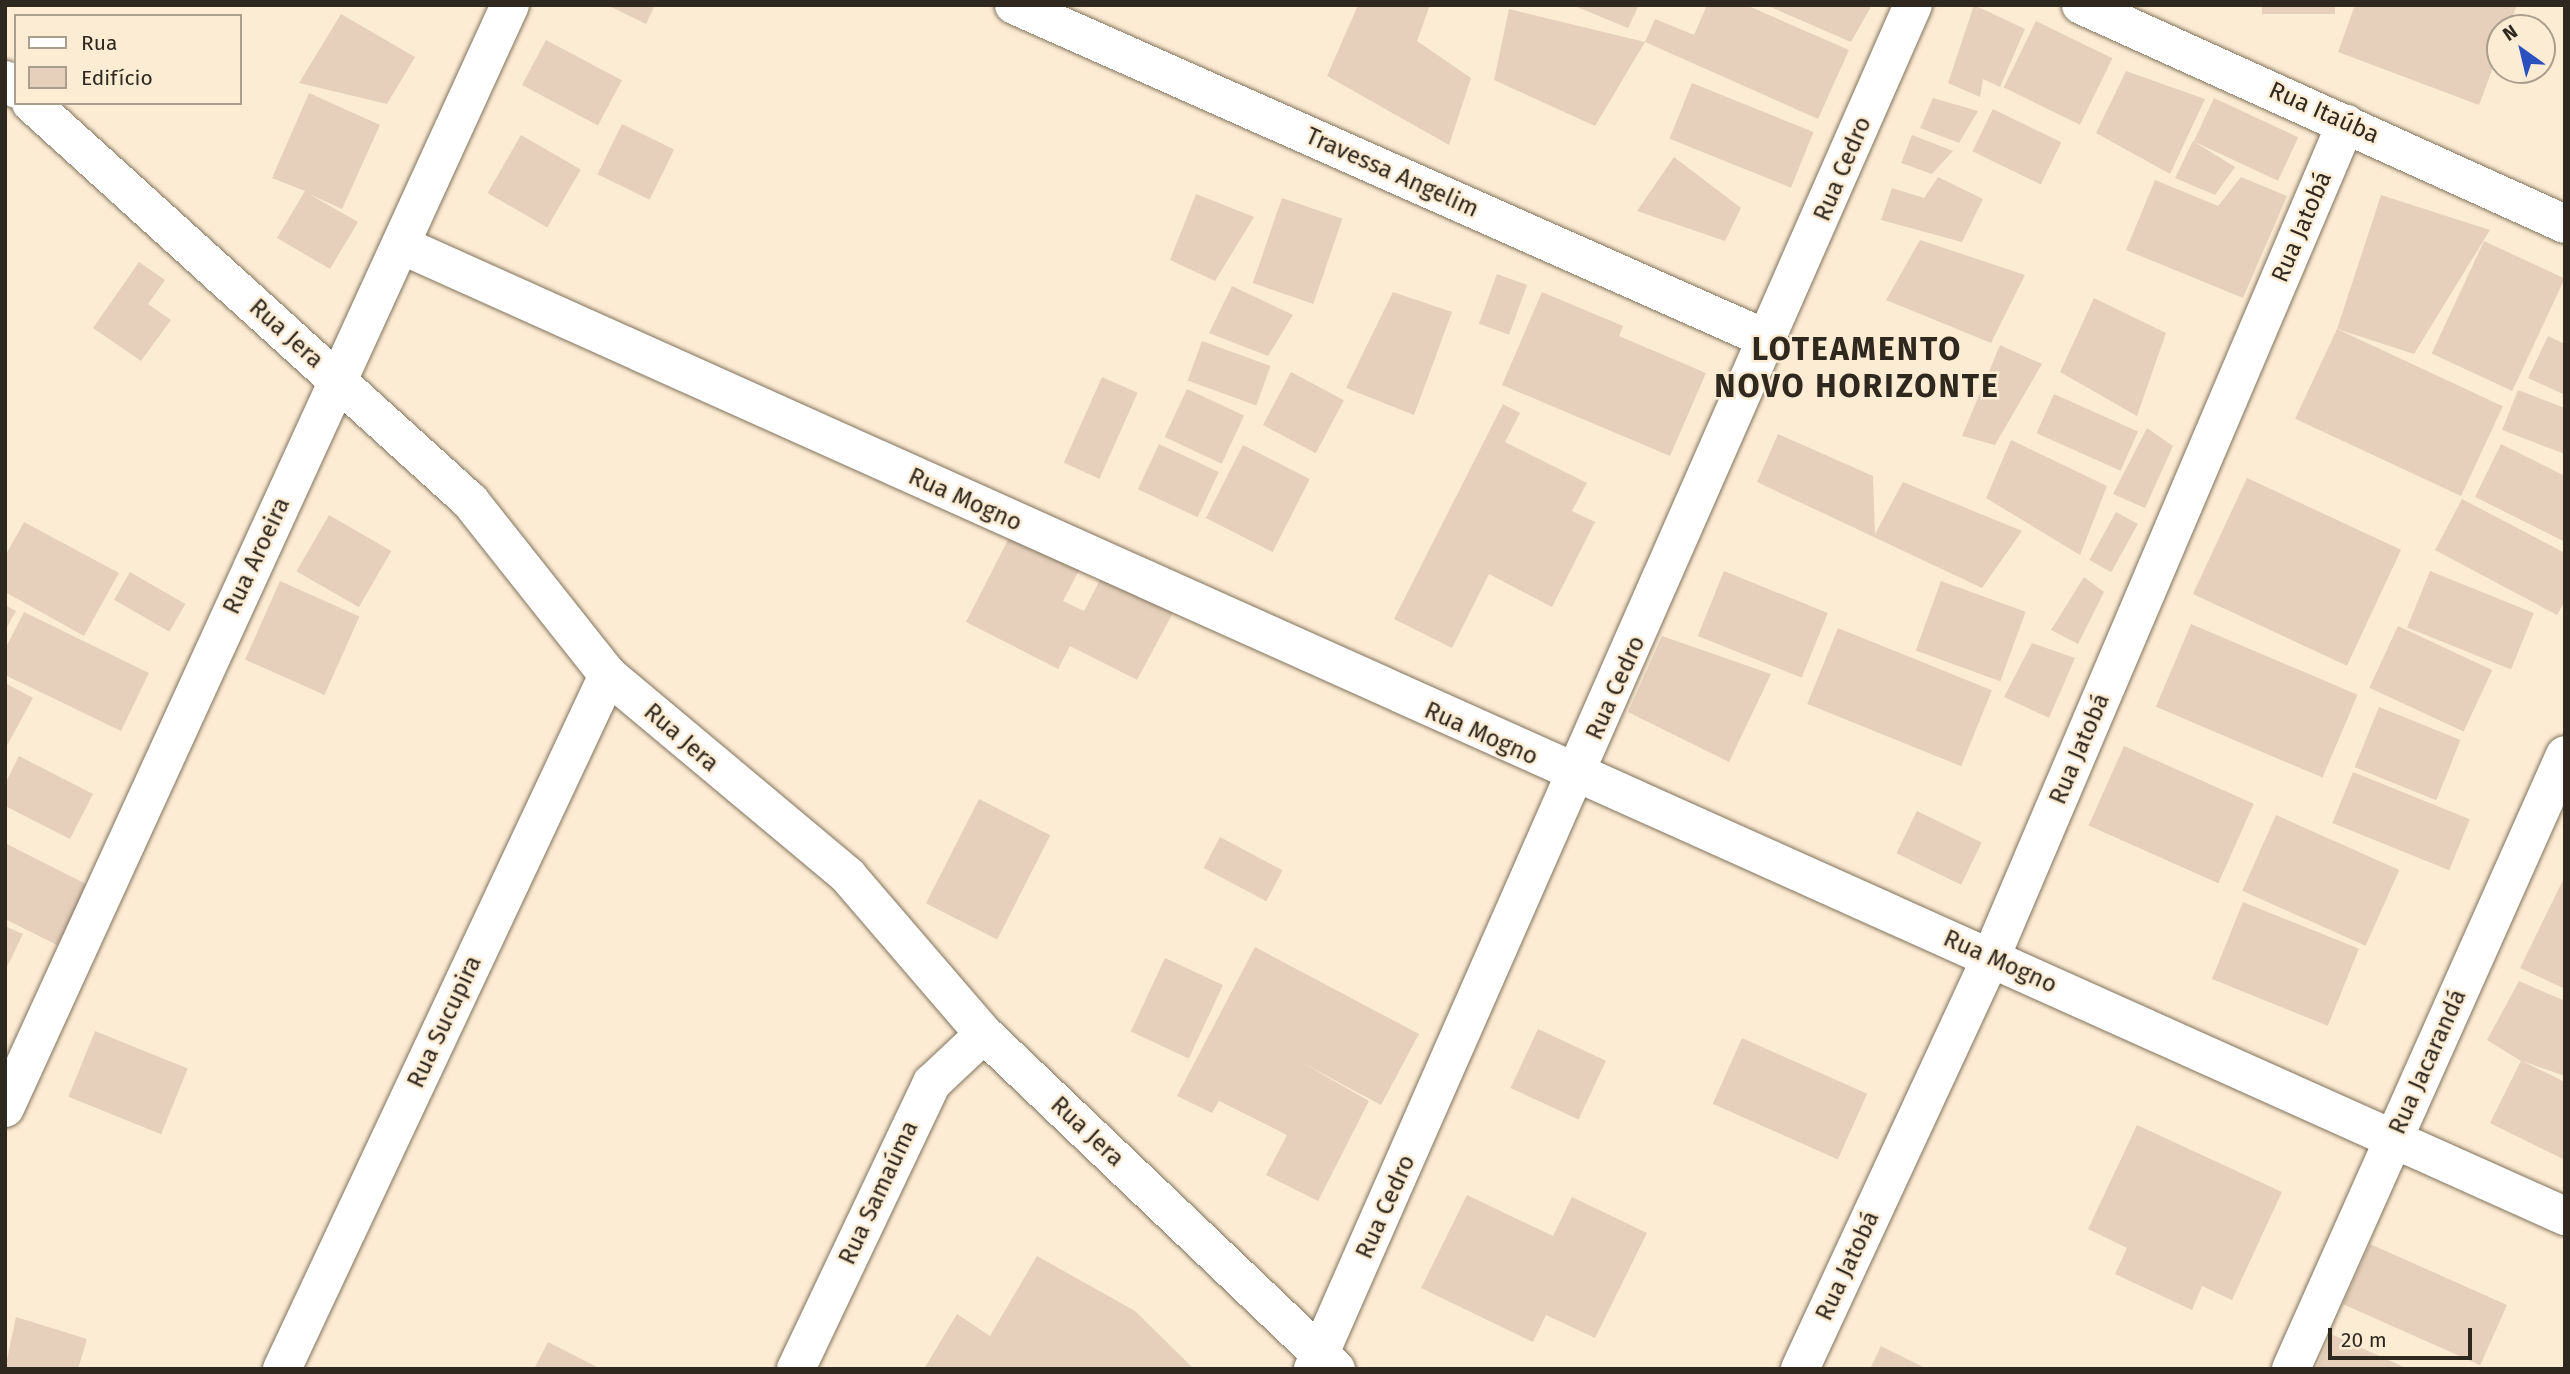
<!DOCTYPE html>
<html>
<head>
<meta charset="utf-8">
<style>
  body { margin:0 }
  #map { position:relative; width:2570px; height:1374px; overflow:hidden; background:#fdecd4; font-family:"Fira Sans",sans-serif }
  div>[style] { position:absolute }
  .building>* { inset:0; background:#e6d0bc; transform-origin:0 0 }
  .roads { filter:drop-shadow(0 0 2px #81735d) drop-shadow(0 0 2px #81735d) }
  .minor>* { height:38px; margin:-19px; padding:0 19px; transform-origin:19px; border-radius:19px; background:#fff }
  span { translate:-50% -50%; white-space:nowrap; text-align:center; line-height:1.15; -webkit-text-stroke:5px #fdecd4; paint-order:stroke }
  .street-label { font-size:24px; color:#2e281f }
  .district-label { font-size:32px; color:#2e281f; font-weight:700; letter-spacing:2px }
  .frame { position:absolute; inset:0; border:7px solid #2e281f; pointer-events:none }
  .legend { position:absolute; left:14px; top:14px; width:228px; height:91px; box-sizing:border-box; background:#fdecd4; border:2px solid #aa9e8c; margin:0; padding:9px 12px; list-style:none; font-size:21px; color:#2e281f }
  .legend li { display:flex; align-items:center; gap:14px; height:35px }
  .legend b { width:35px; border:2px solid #aa9e8c }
  .north { position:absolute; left:2486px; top:14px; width:70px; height:70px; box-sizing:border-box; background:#fdecd4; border:2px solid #aa9e8c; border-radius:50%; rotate:326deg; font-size:19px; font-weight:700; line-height:28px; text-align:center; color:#2e281f }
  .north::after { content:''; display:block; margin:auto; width:24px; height:32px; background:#2b50bf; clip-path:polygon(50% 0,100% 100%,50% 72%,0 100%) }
  .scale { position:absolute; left:2328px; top:1328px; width:144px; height:32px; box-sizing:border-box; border:4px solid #2e281f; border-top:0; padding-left:9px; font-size:21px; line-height:24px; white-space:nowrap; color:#2e281f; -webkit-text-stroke:5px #fdecd4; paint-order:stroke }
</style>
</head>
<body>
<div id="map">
  <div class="building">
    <div style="clip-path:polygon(607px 5px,655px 5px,646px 24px)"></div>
    <div style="clip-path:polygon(1358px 5px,1430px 5px,1417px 41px,1471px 78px,1449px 145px,1327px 76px)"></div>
    <div style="clip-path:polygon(1572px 5px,1639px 5px,1628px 28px)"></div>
    <div style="clip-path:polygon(1707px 5px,1746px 5px,1849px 50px,1818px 119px,1645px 42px,1655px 19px,1694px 35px)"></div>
    <div style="clip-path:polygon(1766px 5px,1872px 5px,1851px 42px)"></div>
    <div style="clip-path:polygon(1974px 5px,2025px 29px,2000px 87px,1983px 79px,1980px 97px,1948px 83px)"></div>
    <div style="left:2262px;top:5px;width:73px;height:9px"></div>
    <div style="clip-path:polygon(2355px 5px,2517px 5px,2508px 28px,2500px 28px,2500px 49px,2479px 105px,2338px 52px)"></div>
    <div style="clip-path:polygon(1509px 9px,1645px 42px,1595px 126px,1494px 80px)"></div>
    <div style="clip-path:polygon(341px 14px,415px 57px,387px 104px,299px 83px)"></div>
    <div style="left:2036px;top:21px;width:85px;height:74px;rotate:26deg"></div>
    <div style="left:546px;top:40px;width:86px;height:51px;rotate:28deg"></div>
    <div style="clip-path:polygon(2126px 71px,2205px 99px,2170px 174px,2096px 133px)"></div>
    <div style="left:1692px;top:83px;width:131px;height:60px;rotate:22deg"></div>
    <div style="clip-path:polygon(309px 93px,380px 125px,342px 209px,309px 194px,358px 222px,330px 269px,277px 238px,305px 191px,272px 178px)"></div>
    <div style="clip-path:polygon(1933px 98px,1978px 111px,1959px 143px,1920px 128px)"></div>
    <div style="left:2214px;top:98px;width:93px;height:48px;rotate:25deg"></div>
    <div style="left:1993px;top:109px;width:76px;height:47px;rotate:26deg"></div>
    <div style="left:622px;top:124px;width:58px;height:56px;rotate:26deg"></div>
    <div style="left:521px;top:135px;width:69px;height:67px;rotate:30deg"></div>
    <div style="clip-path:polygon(1912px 135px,1953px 151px,1932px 174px,1901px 163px)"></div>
    <div style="clip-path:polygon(2193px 141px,2235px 167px,2215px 195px,2175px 178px)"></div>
    <div style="clip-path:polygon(1674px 157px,1741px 208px,1725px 241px,1637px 211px)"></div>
    <div style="clip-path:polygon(1938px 177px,1983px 199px,1962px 242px,1881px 220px,1892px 188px,1924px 198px)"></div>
    <div style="clip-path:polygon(2241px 177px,2287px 196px,2243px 298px,2126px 250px,2155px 180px,2218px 206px)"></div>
    <div style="clip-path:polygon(1196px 194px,1254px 217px,1215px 281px,1170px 260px)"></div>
    <div style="clip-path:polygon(2381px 195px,2490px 230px,2414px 354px,2337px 329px)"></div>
    <div style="left:1282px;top:198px;width:64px;height:90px;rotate:19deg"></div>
    <div style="clip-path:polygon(1920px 240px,2025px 275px,1991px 343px,1886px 300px)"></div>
    <div style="left:2484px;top:241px;width:89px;height:124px;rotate:25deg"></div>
    <div style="clip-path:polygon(139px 262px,165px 280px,148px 304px,171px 320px,141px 361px,93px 328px)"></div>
    <div style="left:1497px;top:274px;width:32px;height:53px;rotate:20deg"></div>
    <div style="clip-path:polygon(1232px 286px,1293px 315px,1268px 356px,1209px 333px)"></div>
    <div style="clip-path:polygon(1393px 292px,1452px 312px,1414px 415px,1346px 388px)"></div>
    <div style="clip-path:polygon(1542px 292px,1623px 326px,1619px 336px,1706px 373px,1670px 456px,1502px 385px)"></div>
    <div style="clip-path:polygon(2094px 298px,2166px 333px,2137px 416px,2060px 372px)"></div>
    <div style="left:2337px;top:329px;width:183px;height:99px;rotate:25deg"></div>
    <div style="clip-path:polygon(2548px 336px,2565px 344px,2565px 395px,2528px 378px)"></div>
    <div style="left:1202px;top:341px;width:73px;height:42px;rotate:20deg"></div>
    <div style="clip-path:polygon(2000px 345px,2042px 364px,1995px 445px,1962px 436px)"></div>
    <div style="left:1291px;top:372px;width:60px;height:60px;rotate:28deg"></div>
    <div style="left:1102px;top:377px;width:39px;height:94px;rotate:24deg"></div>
    <div style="left:1187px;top:389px;width:63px;height:53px;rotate:25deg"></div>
    <div style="clip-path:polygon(2518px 390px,2565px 408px,2565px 454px,2502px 430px)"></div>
    <div style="left:2054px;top:394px;width:92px;height:43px;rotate:24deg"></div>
    <div style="clip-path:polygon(1503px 404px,1520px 413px,1505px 442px,1587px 483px,1572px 511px,1595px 522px,1552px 607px,1489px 574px,1452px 648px,1394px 619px)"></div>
    <div style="clip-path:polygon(2147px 428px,2173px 446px,2145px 508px,2113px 494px)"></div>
    <div style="clip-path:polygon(1778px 434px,1873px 476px,1875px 534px,1903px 482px,2022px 531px,1982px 588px,1757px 482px)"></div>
    <div style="clip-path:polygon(2011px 440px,2107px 486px,2080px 555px,1986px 498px)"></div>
    <div style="left:1159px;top:444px;width:66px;height:50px;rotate:25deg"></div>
    <div style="clip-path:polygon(2501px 444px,2565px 476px,2565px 542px,2475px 497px)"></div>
    <div style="left:1243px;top:445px;width:75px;height:82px;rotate:27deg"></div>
    <div style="left:2247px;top:478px;width:170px;height:128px;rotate:25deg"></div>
    <div style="clip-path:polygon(2462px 499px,2565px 553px,2565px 601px,2557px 615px,2435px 550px)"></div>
    <div style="left:2116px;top:512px;width:25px;height:55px;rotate:29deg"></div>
    <div style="left:329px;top:515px;width:72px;height:65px;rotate:30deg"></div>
    <div style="clip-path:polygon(24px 522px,119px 573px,84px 636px,5px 592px,5px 556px)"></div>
    <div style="clip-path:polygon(1014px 528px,1083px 563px,1063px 601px,1084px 611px,1103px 574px,1174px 611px,1137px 680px,1070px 646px,1058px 669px,966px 622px)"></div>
    <div style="left:1724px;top:571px;width:112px;height:70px;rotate:22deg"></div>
    <div style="left:2430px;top:571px;width:112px;height:61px;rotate:22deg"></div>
    <div style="left:130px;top:572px;width:64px;height:32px;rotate:30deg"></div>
    <div style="clip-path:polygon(2084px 577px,2104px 592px,2078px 644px,2051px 630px)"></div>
    <div style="left:280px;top:581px;width:87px;height:86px;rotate:24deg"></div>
    <div style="left:1941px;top:581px;width:90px;height:74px;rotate:20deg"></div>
    <div style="clip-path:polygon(5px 605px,16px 611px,5px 631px)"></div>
    <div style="clip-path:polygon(24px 612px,149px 673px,121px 731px,5px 675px,5px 649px)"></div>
    <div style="left:2191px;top:624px;width:181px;height:90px;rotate:23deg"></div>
    <div style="left:2398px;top:626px;width:104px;height:68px;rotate:25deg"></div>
    <div style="left:1838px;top:628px;width:166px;height:82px;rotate:22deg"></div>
    <div style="clip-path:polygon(1662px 636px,1771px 674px,1729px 762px,1628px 712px)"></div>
    <div style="clip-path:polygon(2032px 643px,2075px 658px,2049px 718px,2004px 697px)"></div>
    <div style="clip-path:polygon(5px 683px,33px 698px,5px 749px)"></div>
    <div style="left:2379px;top:707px;width:88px;height:65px;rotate:22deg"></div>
    <div style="left:2124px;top:746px;width:142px;height:87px;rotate:24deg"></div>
    <div style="clip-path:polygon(19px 756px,93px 794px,70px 839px,5px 806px,5px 784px)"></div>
    <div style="left:2353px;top:772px;width:126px;height:55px;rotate:22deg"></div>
    <div style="left:979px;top:799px;width:80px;height:117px;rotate:27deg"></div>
    <div style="left:1917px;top:811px;width:72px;height:47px;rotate:26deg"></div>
    <div style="left:2276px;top:815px;width:135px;height:83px;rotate:24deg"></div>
    <div style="left:1220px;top:837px;width:71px;height:35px;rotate:28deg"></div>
    <div style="clip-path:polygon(5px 843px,88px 885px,57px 945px,5px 919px)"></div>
    <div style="clip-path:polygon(2565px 876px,2565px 989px,2520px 968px)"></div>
    <div style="left:2243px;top:902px;width:125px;height:83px;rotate:22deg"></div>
    <div style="clip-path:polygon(5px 926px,23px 934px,5px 971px)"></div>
    <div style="clip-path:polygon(1255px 947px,1419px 1034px,1381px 1105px,1301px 1062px,1369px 1101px,1318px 1201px,1266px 1175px,1287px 1135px,1219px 1101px,1212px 1113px,1177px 1096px)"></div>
    <div style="left:1165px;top:958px;width:64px;height:81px;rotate:25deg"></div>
    <div style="clip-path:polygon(2519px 981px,2565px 1001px,2565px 1076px,2522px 1061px,2565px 1082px,2565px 1160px,2490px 1123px,2521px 1061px,2487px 1040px)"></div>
    <div style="left:1538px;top:1029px;width:75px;height:65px;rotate:25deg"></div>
    <div style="left:95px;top:1031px;width:100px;height:71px;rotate:22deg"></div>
    <div style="left:1742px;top:1038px;width:137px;height:72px;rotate:24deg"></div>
    <div style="clip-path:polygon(2137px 1125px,2282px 1192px,2232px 1300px,2202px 1286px,2192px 1310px,2115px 1274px,2127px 1248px,2088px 1229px)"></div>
    <div style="clip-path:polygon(1467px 1195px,1553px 1236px,1572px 1197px,1647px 1233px,1595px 1338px,1546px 1315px,1533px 1342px,1421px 1288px)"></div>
    <div style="left:2370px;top:1244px;width:150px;height:66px;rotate:24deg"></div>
    <div style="clip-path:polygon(1037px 1256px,1135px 1311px,1194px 1369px,924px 1369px,957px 1314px,990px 1336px)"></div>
    <div style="clip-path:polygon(16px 1317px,87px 1339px,78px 1369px,5px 1369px)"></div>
    <div style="clip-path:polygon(2331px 1334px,2408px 1369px,2316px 1369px)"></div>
    <div style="clip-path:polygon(548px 1342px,601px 1369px,534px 1369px)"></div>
    <div style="clip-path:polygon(1881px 1346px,1927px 1369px,1870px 1369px)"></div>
  </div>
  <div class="roads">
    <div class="minor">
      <div style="left:1014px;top:5px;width:826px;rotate:23.93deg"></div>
      <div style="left:2081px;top:5px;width:531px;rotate:24.35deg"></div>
      <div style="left:5px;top:80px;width:14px;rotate:39deg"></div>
      <div style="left:31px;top:103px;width:593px;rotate:42.2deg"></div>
      <div style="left:470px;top:501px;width:222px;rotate:51.6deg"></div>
      <div style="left:608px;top:675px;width:313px;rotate:39.9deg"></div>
      <div style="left:848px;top:876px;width:208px;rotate:49.3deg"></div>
      <div style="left:984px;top:1034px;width:486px;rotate:43.6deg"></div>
      <div style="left:401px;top:245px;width:2372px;rotate:24.17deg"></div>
      <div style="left:5px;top:1108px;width:1213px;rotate:-65.4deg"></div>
      <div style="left:282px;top:1369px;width:767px;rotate:-64.84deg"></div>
      <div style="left:796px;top:1369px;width:317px;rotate:-64.6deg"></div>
      <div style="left:932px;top:1083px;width:71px;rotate:-43.3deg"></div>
      <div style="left:1313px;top:1369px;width:1490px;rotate:-66.26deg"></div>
      <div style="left:1800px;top:1369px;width:454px;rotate:-65.1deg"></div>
      <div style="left:1991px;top:957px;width:906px;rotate:-66.94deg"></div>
      <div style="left:2291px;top:1369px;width:672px;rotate:-65.95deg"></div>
    </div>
  </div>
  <div class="street-label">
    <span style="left:2324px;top:113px;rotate:24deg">Rua Itaúba</span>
    <span style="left:1843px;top:169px;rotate:-67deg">Rua Cedro</span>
    <span style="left:1392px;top:173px;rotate:24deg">Travessa Angelim</span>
    <span style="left:2302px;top:227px;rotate:-67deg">Rua Jatobá</span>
    <span style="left:286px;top:334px;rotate:42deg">Rua Jera</span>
    <span style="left:965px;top:500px;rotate:24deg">Rua Mogno</span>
    <span style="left:257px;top:556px;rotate:-65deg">Rua Aroeira</span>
    <span style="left:1616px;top:688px;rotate:-66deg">Rua Cedro</span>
    <span style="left:1481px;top:734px;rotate:24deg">Rua Mogno</span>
    <span style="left:681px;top:738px;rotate:41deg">Rua Jera</span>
    <span style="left:2080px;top:749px;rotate:-67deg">Rua Jatobá</span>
    <span style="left:2000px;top:962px;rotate:24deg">Rua Mogno</span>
    <span style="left:445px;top:1022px;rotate:-65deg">Rua Sucupira</span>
    <span style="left:2428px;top:1062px;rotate:-66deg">Rua Jacarandá</span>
    <span style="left:1087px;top:1132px;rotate:43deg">Rua Jera</span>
    <span style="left:879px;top:1193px;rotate:-65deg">Rua Samaúma</span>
    <span style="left:1386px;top:1207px;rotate:-66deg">Rua Cedro</span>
    <span style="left:1848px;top:1266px;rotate:-65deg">Rua Jatobá</span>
  </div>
  <div class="district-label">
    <span style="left:1857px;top:368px">LOTEAMENTO<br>NOVO HORIZONTE</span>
  </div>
  <div class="frame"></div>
  <ul class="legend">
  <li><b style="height:9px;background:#fff"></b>Rua</li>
  <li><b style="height:19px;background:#e6d0bc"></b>Edifício</li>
  </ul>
  <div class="north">N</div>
  <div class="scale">20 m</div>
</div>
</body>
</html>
